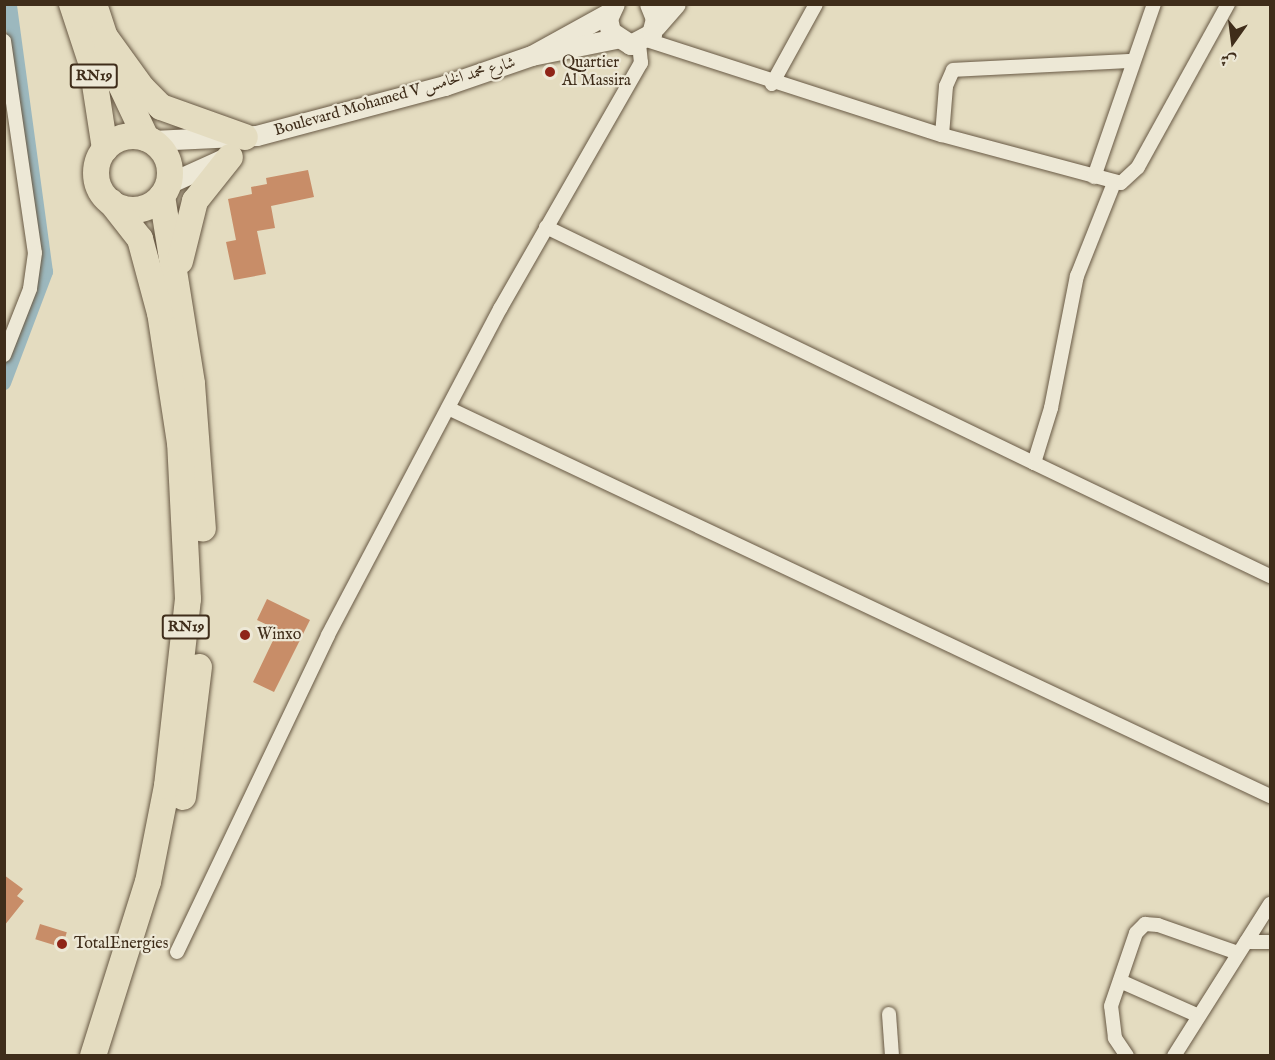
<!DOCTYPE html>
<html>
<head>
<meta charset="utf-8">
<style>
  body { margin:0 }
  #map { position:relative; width:1275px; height:1060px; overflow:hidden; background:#e4dcc0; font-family:"IM FELL English",Amiri,serif }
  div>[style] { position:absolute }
  .canal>* { height:14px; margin:-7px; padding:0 7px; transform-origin:7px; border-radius:7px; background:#9cb8be }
  .building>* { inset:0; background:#c88d68; transform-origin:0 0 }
  .roads { filter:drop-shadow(0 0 2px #685944) drop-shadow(0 0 2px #685944) }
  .street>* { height:14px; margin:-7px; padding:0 7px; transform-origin:7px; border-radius:7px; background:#ede8d6 }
  .secondary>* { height:20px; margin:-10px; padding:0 10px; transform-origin:10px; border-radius:10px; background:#ede8d6 }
  .highway>* { height:26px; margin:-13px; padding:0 13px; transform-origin:13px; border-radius:13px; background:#e4dcc0 }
  .highway>.ring { margin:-13px; padding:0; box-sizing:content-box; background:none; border:26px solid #e4dcc0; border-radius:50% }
  .dots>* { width:16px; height:16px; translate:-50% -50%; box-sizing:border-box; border:3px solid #ede8d6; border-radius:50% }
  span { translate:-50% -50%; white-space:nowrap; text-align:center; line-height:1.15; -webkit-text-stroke:4.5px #ede8d6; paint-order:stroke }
  .shield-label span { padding:2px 4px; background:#ede8d6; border:2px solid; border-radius:4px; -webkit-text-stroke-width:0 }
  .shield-label { font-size:15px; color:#3f2d1a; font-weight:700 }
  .poi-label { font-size:16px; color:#3f2d1a }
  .left { translate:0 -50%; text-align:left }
  .street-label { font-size:16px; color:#3f2d1a }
  .frame { position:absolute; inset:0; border:6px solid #3f2d1a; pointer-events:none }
  .north { position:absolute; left:1203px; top:12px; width:60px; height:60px; -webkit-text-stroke:4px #ede8d6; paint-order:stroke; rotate:194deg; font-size:16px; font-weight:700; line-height:24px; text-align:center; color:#3f2d1a }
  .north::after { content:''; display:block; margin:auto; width:21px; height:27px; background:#3f2d1a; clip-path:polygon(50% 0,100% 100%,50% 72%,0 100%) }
</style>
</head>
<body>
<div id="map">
  <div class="canal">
    <div style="left:4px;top:383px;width:119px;rotate:-69.3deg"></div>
    <div style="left:46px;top:272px;width:270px;rotate:-97.7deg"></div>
  </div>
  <div class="building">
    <div style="clip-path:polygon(308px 170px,314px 197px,271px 206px,275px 228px,257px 231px,266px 274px,234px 280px,226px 242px,236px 240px,228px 199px,252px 194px,251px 187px,267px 184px,266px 178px)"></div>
    <div style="clip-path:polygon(267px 599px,310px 620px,274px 692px,253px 682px,278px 630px,257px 620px)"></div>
    <div style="clip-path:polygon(4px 875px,23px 889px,17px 896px,24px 901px,4px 926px)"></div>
    <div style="left:40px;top:924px;width:28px;height:16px;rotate:17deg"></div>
  </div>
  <div class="roads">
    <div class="street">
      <div style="left:647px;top:40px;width:310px;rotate:17.9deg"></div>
      <div style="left:942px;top:135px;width:185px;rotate:15deg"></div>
      <div style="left:1121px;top:183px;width:23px;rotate:-43deg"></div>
      <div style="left:1138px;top:167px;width:186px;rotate:-61.1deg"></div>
      <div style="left:4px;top:41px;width:214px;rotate:81.7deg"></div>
      <div style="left:35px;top:253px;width:36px;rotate:98deg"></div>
      <div style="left:30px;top:289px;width:71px;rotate:111.5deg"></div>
      <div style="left:772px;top:84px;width:91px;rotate:-61.2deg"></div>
      <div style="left:942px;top:135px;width:49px;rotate:-85.3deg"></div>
      <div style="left:946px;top:86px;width:17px;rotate:-66deg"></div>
      <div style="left:953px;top:70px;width:179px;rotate:-2.9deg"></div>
      <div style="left:1094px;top:177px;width:183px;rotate:-70.9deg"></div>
      <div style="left:546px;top:227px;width:542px;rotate:25.81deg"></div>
      <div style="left:1034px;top:463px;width:58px;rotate:-72.8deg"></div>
      <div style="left:1051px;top:408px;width:135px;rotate:-78.9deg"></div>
      <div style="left:1077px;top:276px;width:100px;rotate:-68.3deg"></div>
      <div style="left:450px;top:409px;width:907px;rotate:25.27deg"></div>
      <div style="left:1034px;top:463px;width:262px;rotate:25.6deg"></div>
      <div style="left:1246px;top:942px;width:24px"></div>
      <div style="left:177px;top:952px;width:351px;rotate:-64.5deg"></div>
      <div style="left:328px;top:635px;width:369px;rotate:-62.2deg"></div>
      <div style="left:500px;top:309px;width:284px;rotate:-60.2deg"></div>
      <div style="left:641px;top:63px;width:19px;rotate:-96deg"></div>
      <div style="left:1120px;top:981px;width:86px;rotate:23.9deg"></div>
      <div style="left:889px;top:1014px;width:42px;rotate:85.9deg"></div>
      <div style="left:1127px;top:1056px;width:22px;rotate:-124deg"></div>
      <div style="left:1115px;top:1038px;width:32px;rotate:-97deg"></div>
      <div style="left:1111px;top:1006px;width:77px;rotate:-71.1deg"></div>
      <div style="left:1136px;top:933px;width:13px;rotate:-45deg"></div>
      <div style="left:1145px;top:924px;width:13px;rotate:4deg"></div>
      <div style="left:1158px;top:925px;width:85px;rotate:19.3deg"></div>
      <div style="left:1174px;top:1056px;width:180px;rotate:-57.7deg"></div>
    </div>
    <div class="secondary">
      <div style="left:615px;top:4px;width:17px;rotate:115deg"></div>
      <div style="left:608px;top:19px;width:13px;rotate:77deg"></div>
      <div style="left:611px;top:32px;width:24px;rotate:33deg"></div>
      <div style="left:631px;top:45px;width:24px;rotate:-28deg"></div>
      <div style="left:652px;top:34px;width:16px;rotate:-75deg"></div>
      <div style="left:656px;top:19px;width:16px;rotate:-112deg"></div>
      <div style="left:656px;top:27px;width:30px;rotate:-49deg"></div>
      <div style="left:534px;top:55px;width:87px;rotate:-28.9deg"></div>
      <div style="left:153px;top:141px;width:104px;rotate:-2.8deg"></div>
      <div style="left:257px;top:136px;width:195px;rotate:-14.9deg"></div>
      <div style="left:445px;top:86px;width:92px;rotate:-19deg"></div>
      <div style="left:532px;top:56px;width:86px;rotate:-11.4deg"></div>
      <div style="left:169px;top:184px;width:66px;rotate:-24.2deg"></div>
    </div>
    <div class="highway">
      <div style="left:72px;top:4px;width:64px;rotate:71.8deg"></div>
      <div style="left:92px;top:65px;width:85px;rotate:81.2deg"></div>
      <div style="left:94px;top:4px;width:83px;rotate:71.8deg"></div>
      <div style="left:120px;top:83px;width:61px;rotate:64.7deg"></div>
      <div style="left:103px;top:34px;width:67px;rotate:54.2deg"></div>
      <div style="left:142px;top:88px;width:27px;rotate:45deg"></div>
      <div style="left:161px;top:107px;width:89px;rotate:19.7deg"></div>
      <div class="ring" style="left:96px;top:136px;width:48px;height:48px"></div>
      <div style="left:162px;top:196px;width:190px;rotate:80.9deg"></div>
      <div style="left:192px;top:384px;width:145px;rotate:85.7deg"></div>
      <div style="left:180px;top:261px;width:62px;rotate:-76deg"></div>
      <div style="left:195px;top:201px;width:56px;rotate:-51.5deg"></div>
      <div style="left:183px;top:797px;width:131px;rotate:-83deg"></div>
      <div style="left:93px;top:1056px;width:182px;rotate:-72.5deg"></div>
      <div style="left:148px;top:882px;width:98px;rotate:-78.8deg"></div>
      <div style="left:167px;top:786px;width:188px;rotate:-83.6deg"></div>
      <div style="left:188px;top:599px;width:156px;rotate:-92.9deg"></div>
      <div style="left:180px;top:443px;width:132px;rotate:-98.7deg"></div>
      <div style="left:160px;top:313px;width:77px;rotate:-105.1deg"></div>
      <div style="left:140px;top:239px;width:47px;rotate:-128.1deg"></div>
    </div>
  </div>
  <div class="dots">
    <div style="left:550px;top:72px;background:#8f2418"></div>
    <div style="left:245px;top:635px;background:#8f2418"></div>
    <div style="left:62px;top:944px;background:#8f2418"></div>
  </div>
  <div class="shield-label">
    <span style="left:94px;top:76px">RN19</span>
    <span style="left:186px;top:627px">RN19</span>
  </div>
  <div class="poi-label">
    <span class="left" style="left:562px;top:72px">Quartier<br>Al Massira</span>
    <span class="left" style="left:257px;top:635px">Winxo</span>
    <span class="left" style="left:74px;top:944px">TotalEnergies</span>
  </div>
  <div class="street-label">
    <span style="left:395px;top:97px;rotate:-16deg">Boulevard Mohamed V شارع محمد الخامس</span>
  </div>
  <div class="frame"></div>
  <div class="north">ش</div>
</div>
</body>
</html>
